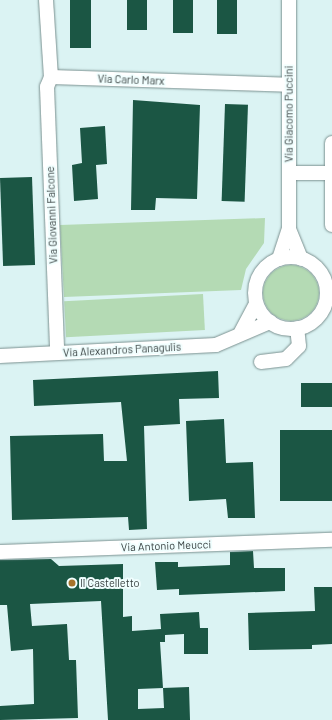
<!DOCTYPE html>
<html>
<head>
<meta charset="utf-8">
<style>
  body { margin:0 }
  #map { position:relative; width:332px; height:720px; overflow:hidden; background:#dbf3f3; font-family:Barlow,sans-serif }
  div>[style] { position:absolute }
  .green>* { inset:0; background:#b4dab4; transform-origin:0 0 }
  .round { border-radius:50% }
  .building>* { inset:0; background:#1b5644; transform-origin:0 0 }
  .roads { filter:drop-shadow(0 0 1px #7b9190) drop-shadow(0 0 1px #7b9190) }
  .minor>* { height:14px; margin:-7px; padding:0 7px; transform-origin:7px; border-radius:7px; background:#fff }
  .minor>.ring { margin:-7px; padding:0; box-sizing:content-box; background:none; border:14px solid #fff; border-radius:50% }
  .dots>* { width:11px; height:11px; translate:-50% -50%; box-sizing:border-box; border:2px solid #f0fefe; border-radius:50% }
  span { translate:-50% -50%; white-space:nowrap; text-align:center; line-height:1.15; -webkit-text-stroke:4px #f0fefe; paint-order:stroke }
  .street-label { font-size:11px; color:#363f3f }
  .poi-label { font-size:11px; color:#363f3f }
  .left { translate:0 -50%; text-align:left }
</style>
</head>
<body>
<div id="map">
  <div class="green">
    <div style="clip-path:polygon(265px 218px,264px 243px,246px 269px,241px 290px,64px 297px,60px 225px)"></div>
    <div class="round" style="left:263px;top:265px;width:56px;height:56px"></div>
    <div style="left:203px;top:294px;width:36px;height:139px;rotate:87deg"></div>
  </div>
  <div class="building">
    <div style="left:70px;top:0;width:21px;height:48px"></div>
    <div style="left:127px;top:0;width:20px;height:30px"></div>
    <div style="left:173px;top:0;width:20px;height:33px"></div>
    <div style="left:217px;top:0;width:20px;height:34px"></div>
    <div style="clip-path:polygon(133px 100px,200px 105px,197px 199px,156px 198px,155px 210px,131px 210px)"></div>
    <div style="left:225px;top:104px;width:23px;height:97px;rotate:2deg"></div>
    <div style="clip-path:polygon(105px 126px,107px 164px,96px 165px,98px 199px,74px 201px,72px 165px,82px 163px,80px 128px)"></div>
    <div style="left:32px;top:177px;width:88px;height:32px;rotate:88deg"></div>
    <div style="clip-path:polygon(218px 371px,219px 398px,179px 399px,180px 424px,144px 426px,147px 529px,129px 530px,128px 517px,12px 520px,10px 436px,103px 434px,104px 461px,127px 461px,121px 402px,34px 406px,33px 380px)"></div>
    <div style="left:301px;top:383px;width:31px;height:24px"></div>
    <div style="clip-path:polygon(224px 419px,226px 463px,253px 462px,255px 518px,228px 518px,226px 499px,189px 501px,186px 421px)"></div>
    <div style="left:332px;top:430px;width:71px;height:52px;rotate:90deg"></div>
    <div style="clip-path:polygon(253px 551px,254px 568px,285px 568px,285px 591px,179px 595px,179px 589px,157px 590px,155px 562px,178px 562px,178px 567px,230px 565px,230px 552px)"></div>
    <div style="clip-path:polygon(51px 559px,59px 566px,123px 564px,123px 617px,132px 616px,132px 631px,161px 629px,160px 614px,199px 612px,200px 628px,208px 628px,208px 654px,184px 654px,184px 634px,165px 635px,165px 642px,160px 642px,163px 688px,138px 689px,138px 709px,164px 708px,163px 688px,189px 687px,190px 720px,108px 720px,101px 601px,30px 604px,32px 626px,67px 624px,69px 660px,76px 660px,78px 718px,0 720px,0 706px,34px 704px,33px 649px,11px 651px,7px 605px,0 605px,0 560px)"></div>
    <div style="clip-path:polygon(314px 587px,332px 587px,332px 644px,312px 645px,312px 649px,249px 650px,248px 613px,315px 611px)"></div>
  </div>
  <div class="roads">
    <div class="minor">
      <div style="left:46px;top:0;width:77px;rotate:86.3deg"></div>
      <div style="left:51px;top:77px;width:237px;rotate:1.9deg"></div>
      <div style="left:51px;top:77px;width:11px;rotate:112deg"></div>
      <div style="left:47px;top:87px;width:266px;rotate:87.8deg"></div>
      <div style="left:332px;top:143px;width:82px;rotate:90deg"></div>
      <div style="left:289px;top:173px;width:42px"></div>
      <div style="left:289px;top:229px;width:32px;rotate:68deg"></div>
      <div class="ring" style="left:255px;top:257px;width:58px;height:58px"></div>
      <div style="left:279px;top:259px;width:32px;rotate:-72deg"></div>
      <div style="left:289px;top:229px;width:229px;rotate:-90deg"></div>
      <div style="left:241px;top:332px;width:32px;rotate:-62deg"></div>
      <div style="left:0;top:356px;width:216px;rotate:-2.9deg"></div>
      <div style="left:216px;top:345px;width:59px;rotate:-23.1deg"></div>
      <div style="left:261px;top:362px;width:25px;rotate:-7deg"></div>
      <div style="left:286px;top:359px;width:18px;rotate:-45deg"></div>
      <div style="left:299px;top:346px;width:18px;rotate:-96deg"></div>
      <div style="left:0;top:552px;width:332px;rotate:-2.1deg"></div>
    </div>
  </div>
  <div class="dots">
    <div style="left:72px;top:583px;background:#a7732c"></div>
  </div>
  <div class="street-label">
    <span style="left:131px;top:80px;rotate:2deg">Via Carlo Marx</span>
    <span style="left:289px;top:114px;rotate:-90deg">Via Giacomo Puccini</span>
    <span style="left:52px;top:215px;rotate:-92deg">Via Giovanni Falcone</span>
    <span style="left:122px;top:350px;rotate:-3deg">Via Alexandros Panagulis</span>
    <span style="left:166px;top:546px;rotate:-2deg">Via Antonio Meucci</span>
  </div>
  <div class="poi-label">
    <span class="left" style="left:80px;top:583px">Il Castelletto</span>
  </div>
</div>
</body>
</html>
